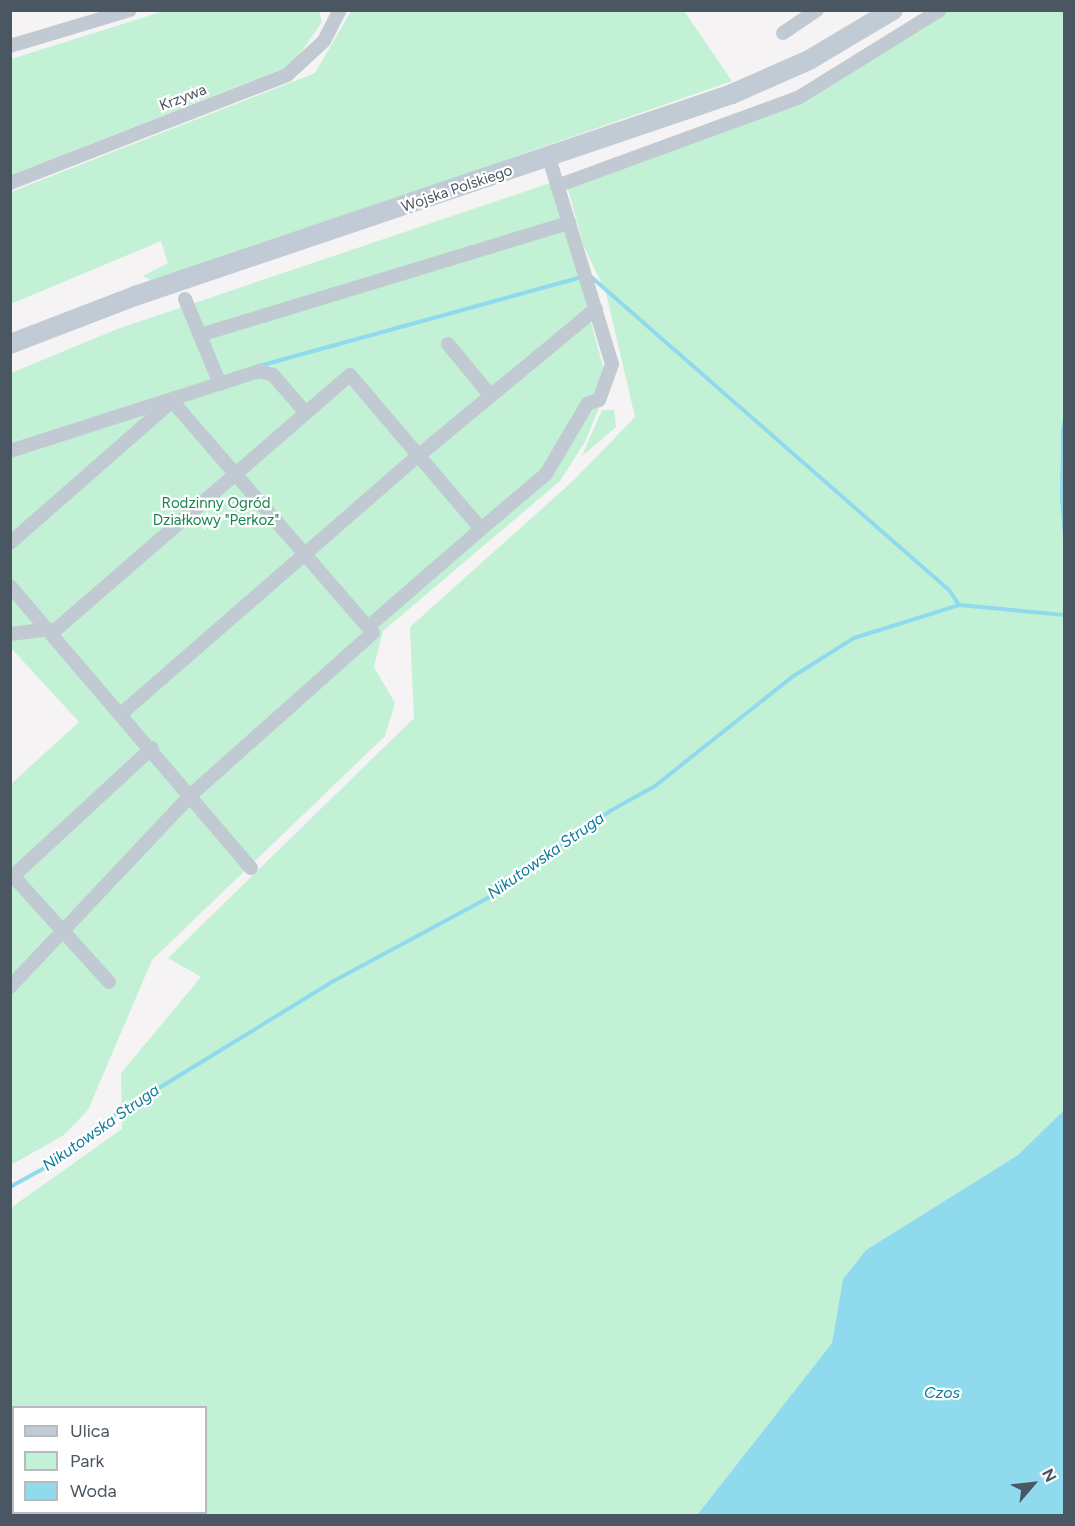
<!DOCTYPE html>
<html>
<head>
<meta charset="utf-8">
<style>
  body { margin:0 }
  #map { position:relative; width:1075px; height:1526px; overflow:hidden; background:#f5f3f3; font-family:Figtree,sans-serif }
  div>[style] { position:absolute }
  .green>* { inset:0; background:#c3f1d5 }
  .water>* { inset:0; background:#90daee }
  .stream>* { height:4px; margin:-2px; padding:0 2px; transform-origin:2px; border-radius:2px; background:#90daee }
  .street>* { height:14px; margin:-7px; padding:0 7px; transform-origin:7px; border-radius:7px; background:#c1cad2 }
  .secondary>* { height:20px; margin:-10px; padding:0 10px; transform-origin:10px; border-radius:10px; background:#c1cbd6 }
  span { translate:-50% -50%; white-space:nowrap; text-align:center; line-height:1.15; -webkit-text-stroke:4.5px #fff; paint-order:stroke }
  .street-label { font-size:15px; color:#4a5661 }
  .park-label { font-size:15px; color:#17864f }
  .water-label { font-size:16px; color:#0c7c9b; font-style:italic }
  .frame { position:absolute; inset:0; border:12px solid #4a5661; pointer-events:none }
  .legend { position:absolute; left:12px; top:1406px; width:195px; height:108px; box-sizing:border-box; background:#fff; border:2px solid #b7bbc0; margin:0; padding:8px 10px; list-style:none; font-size:18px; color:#4a5661 }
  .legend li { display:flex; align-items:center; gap:12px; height:30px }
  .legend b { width:30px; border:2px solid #b7bbc0 }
  .north { position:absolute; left:1003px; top:1454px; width:60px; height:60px; -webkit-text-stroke:4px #fff; paint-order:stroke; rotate:62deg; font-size:16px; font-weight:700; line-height:24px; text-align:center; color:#4a5661 }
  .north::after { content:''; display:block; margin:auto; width:21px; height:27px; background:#4a5661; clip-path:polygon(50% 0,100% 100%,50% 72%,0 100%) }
</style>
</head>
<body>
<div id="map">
  <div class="green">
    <div style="clip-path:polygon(164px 11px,319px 11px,322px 22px,292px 65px,11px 175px,11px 59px)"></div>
    <div style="clip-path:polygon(351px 11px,684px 11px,732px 81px,170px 277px,153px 281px,143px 276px,168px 263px,161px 241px,11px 304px,11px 192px,315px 73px)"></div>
    <div style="clip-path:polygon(evenodd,949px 11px,1064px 11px,1064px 415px,1061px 428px,1060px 499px,1064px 554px,1064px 1110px,1018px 1155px,866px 1250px,843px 1279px,832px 1343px,697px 1515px,11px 1516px,12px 1207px,122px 1129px,121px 1073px,201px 977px,168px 958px,414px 718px,410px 627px,574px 480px,635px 417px,606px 293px,583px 244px,568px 189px,803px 100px,949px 11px,14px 1408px,206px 1408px,206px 1512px,14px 1512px,14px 1408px)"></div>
    <div style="clip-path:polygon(553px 182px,608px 385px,585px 442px,560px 481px,383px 631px,374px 667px,395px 703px,385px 736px,152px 960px,88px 1110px,64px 1135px,11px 1165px,11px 784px,79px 722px,11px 648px,11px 373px,120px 328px)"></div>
    <div style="clip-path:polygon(602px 410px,614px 410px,616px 427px,582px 456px)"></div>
  </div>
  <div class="water">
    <div style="clip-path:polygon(1064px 415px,1064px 554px,1060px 499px,1061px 428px)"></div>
    <div style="clip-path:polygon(1064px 1110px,1064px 1515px,697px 1515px,832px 1343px,843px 1279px,866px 1250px,1018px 1155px)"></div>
  </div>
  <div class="stream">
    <div style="left:589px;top:275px;width:478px;rotate:41.2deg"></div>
    <div style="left:949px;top:590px;width:18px;rotate:56deg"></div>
    <div style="left:259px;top:366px;width:335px;rotate:-15.4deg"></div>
    <div style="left:10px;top:1187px;width:43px;rotate:-28.9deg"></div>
    <div style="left:48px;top:1166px;width:78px;rotate:-37.7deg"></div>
    <div style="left:110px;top:1118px;width:258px;rotate:-31.5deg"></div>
    <div style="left:330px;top:983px;width:194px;rotate:-28.3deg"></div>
    <div style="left:501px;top:891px;width:135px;rotate:-36.3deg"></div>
    <div style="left:610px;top:811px;width:51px;rotate:-29.1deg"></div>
    <div style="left:655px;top:786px;width:175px;rotate:-38.5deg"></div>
    <div style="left:792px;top:677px;width:73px;rotate:-32.2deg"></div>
    <div style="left:854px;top:638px;width:110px;rotate:-17.4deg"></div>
    <div style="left:959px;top:605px;width:105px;rotate:5.4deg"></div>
  </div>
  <div class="street">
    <div style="left:783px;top:33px;width:41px;rotate:-34.1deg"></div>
    <div style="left:10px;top:46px;width:125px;rotate:-16.7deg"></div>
    <div style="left:10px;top:183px;width:297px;rotate:-21.3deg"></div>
    <div style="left:287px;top:75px;width:50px;rotate:-42.6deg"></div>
    <div style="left:324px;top:41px;width:35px;rotate:-63deg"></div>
    <div style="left:557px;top:186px;width:257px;rotate:-20.1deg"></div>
    <div style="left:798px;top:98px;width:167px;rotate:-31.8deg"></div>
    <div style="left:185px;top:299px;width:92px;rotate:67.6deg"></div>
    <div style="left:200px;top:335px;width:386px;rotate:-16.9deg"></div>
    <div style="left:448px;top:344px;width:66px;rotate:50.5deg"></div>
    <div style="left:10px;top:451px;width:262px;rotate:-17.8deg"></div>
    <div style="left:259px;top:371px;width:15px;rotate:16deg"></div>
    <div style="left:273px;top:375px;width:49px;rotate:49.1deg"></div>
    <div style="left:10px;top:543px;width:214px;rotate:-41.2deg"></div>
    <div style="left:10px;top:586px;width:371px;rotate:49.5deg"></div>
    <div style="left:368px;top:627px;width:150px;rotate:-40.9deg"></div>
    <div style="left:52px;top:633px;width:394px;rotate:-40.9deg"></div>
    <div style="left:350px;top:375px;width:202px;rotate:49.6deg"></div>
    <div style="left:481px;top:529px;width:85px;rotate:-40.2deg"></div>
    <div style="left:546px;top:474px;width:82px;rotate:-59.4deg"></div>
    <div style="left:588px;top:403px;width:11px;rotate:-15deg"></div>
    <div style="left:599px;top:400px;width:38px;rotate:-70deg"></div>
    <div style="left:612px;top:364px;width:215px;rotate:-107deg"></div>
    <div style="left:10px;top:634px;width:39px;rotate:-7deg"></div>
    <div style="left:122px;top:713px;width:392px;rotate:-41deg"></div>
    <div style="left:418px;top:456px;width:231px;rotate:-39.6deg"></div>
    <div style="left:13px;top:876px;width:143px;rotate:47.8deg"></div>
    <div style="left:10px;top:879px;width:193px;rotate:-42.7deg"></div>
    <div style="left:10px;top:987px;width:265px;rotate:-46.7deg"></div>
    <div style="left:192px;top:794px;width:242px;rotate:-41.7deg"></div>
    <div style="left:373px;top:633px;width:307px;rotate:-130.9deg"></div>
  </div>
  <div class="secondary">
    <div style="left:10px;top:344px;width:134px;rotate:-21deg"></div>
    <div style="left:135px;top:296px;width:630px;rotate:-18.69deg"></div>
    <div style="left:732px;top:94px;width:84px;rotate:-23.8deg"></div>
    <div style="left:809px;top:60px;width:98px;rotate:-30.8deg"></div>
  </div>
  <div class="street-label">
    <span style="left:183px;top:98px;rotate:-21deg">Krzywa</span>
    <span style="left:457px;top:189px;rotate:-19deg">Wojska Polskiego</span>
  </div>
  <div class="park-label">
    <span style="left:216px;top:512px">Rodzinny Ogród<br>Działkowy "Perkoz"</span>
  </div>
  <div class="water-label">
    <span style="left:546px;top:856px;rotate:-35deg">Nikutowska Struga</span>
    <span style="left:101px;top:1128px;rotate:-35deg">Nikutowska Struga</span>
    <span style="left:942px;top:1393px">Czos</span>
  </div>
  <div class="frame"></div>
  <ul class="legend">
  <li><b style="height:8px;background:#c1cbd6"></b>Ulica</li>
  <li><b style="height:16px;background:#c3f1d5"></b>Park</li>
  <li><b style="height:16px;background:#90daee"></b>Woda</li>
  </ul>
  <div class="north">N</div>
</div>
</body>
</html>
